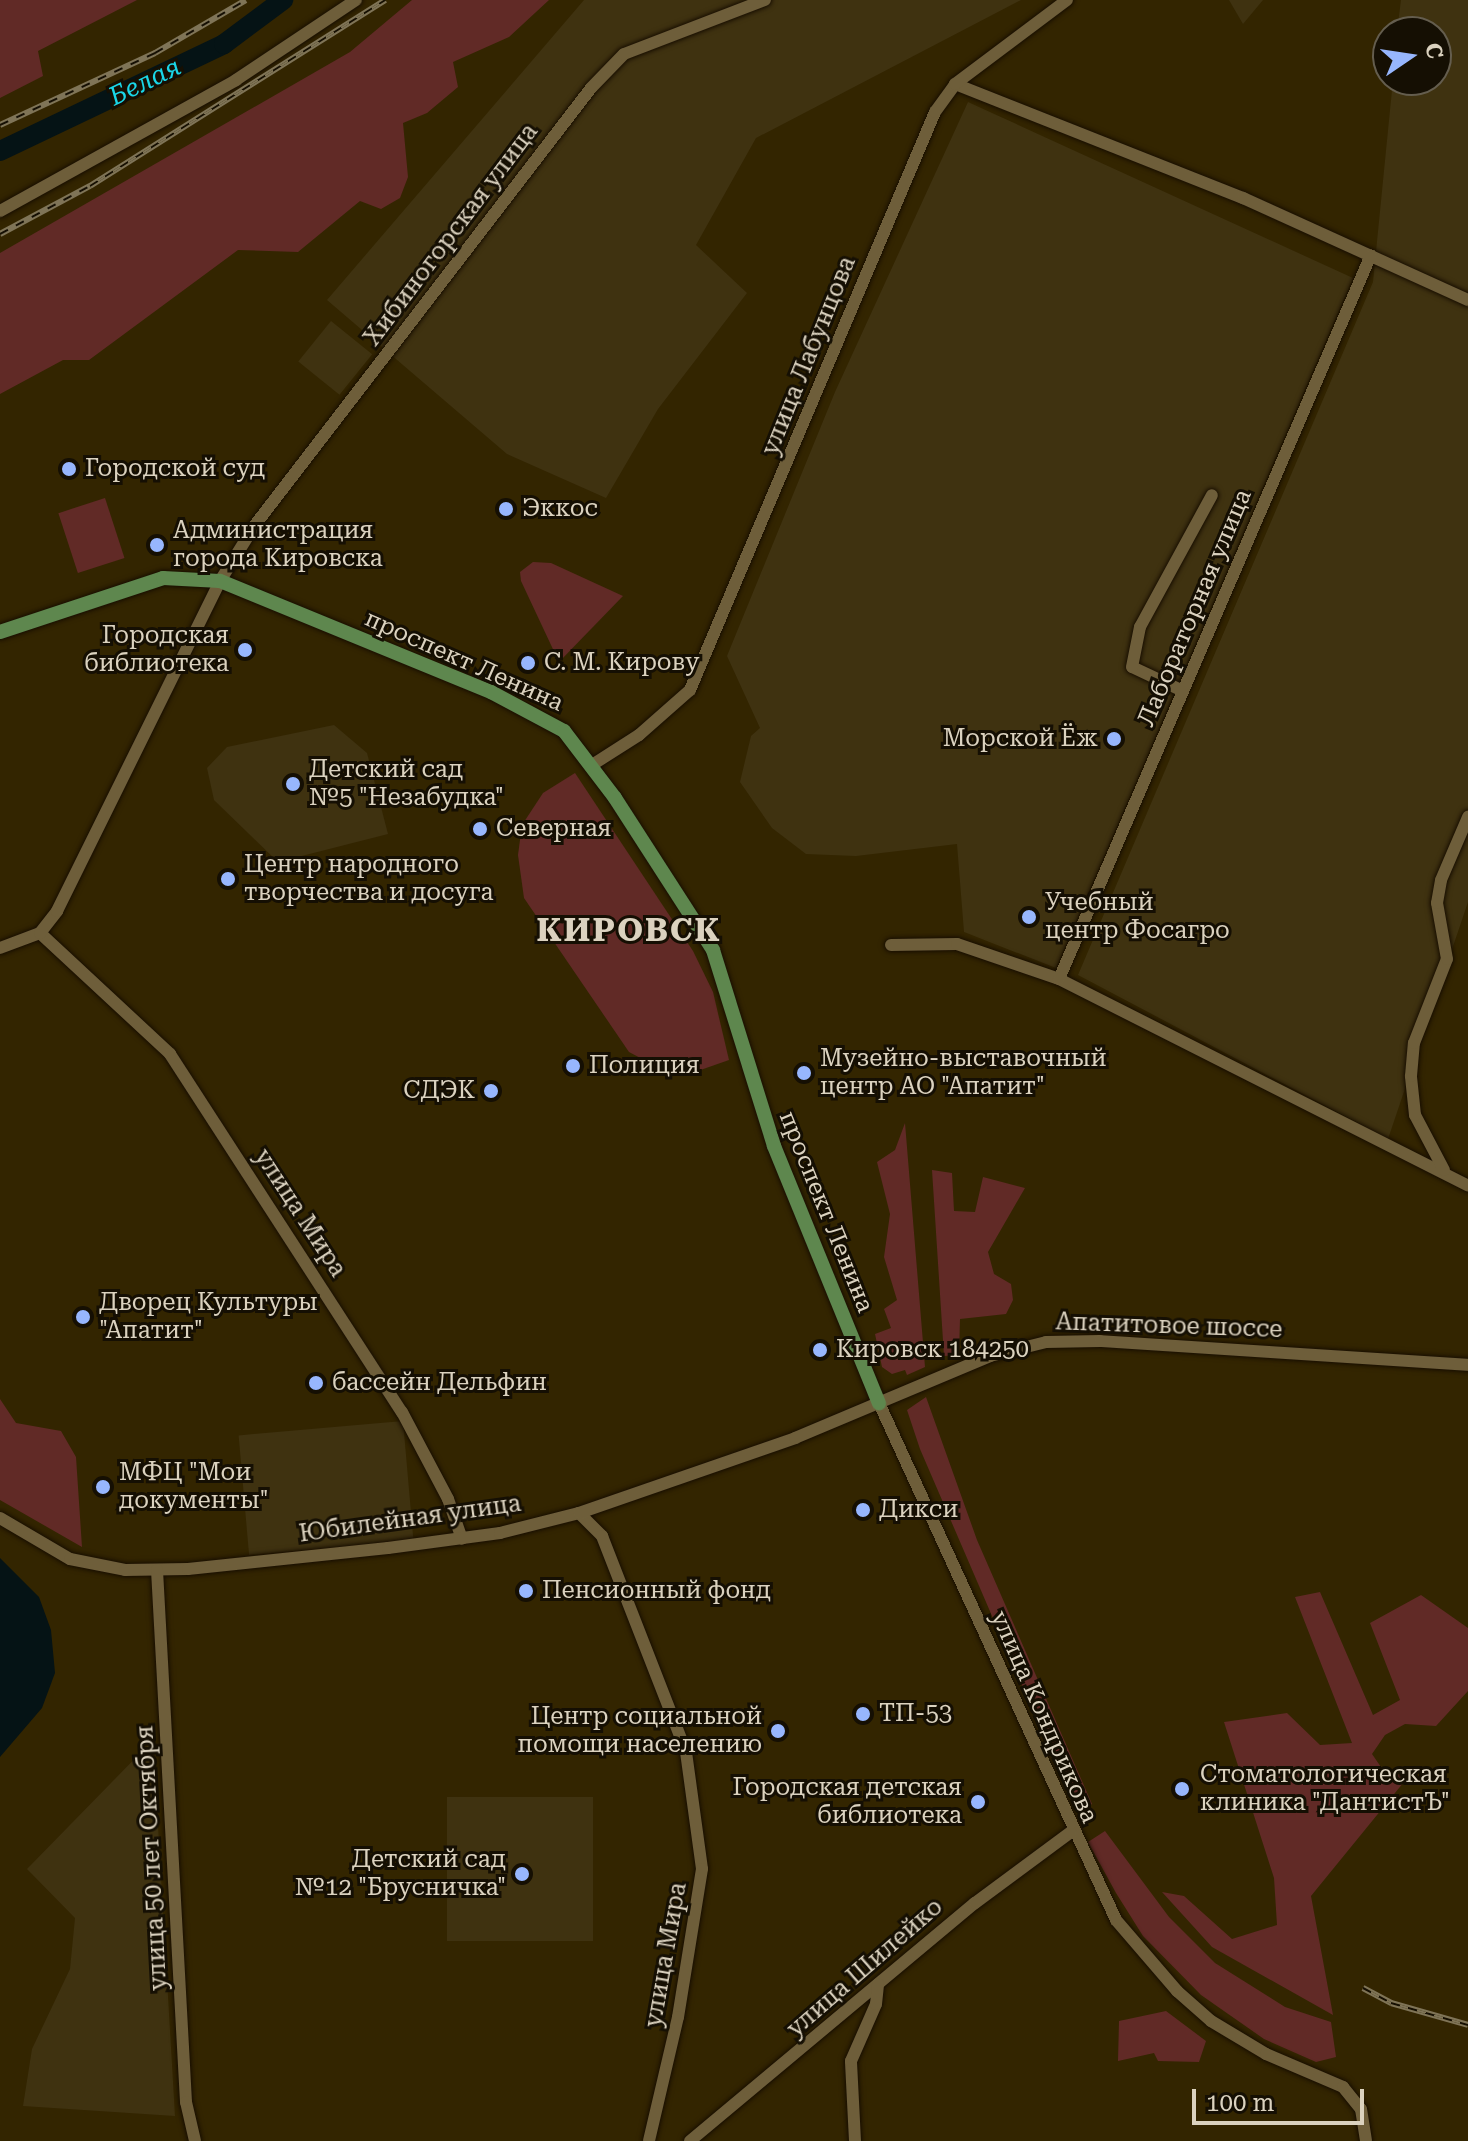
<!DOCTYPE html>
<html>
<head>
<meta charset="utf-8">
<style>
  body { margin:0 }
  #map { position:relative; width:1468px; height:2141px; overflow:hidden; background:#332500; font-family:"Roboto Serif",serif }
  div>[style] { position:absolute }
  .built>* { inset:0; background:#3f3210; transform-origin:0 0 }
  .green>* { inset:0; background:#612a26; transform-origin:0 0 }
  .water>* { inset:0; background:#051315 }
  .river>* { height:20px; margin:-10px; padding:0 10px; transform-origin:10px; border-radius:10px; background:#051315 }
  .roads { filter:drop-shadow(0 0 2px #180e00) drop-shadow(0 0 2px #180e00) }
  .minor>* { height:12px; margin:-6px; padding:0 6px; transform-origin:6px; border-radius:6px; background:#6e5e3a }
  .major>* { height:14px; margin:-7px; padding:0 7px; transform-origin:7px; border-radius:7px; background:#5e874e }
  .rail>* { height:6px; margin-top:-3px; transform-origin:0; background:repeating-linear-gradient(90deg,#150f03 0 9px,#7f7457 0 18px); box-sizing:border-box; border-block:2px solid #7f7457 }
  .dots>* { width:22px; height:22px; translate:-50% -50%; box-sizing:border-box; border:4px solid #150f03; border-radius:50% }
  span { translate:-50% -50%; white-space:nowrap; text-align:center; line-height:1.15; -webkit-text-stroke:6px #150f03; paint-order:stroke }
  .street-label { font-size:24px; color:#dbd2bf }
  .poi-label { font-size:24px; color:#dbd2bf }
  .left { translate:0 -50%; text-align:left }
  .right { translate:-100% -50%; text-align:right }
  .water-label { font-size:26px; color:#1ad6e8; font-style:italic }
  .district-label { font-size:32px; color:#dbd2bf; font-weight:700; letter-spacing:2px }
  .north { position:absolute; left:1372px; top:16px; width:80px; height:80px; box-sizing:border-box; background:#150f03; border:2px solid #645d4e; border-radius:50%; rotate:77deg; font-size:22px; font-weight:700; line-height:32px; text-align:center; color:#dbd2bf }
  .north::after { content:''; display:block; margin:auto; width:28px; height:36px; background:#97b6fd; clip-path:polygon(50% 0,100% 100%,50% 72%,0 100%) }
  .scale { position:absolute; left:1192px; top:2089px; width:172px; height:36px; box-sizing:border-box; border:4px solid #dbd2bf; border-top:0; padding-left:10px; font-size:24px; line-height:28px; white-space:nowrap; color:#dbd2bf; -webkit-text-stroke:6px #150f03; paint-order:stroke }
</style>
</head>
<body>
<div id="map">
  <div class="built">
    <div style="clip-path:polygon(584px 0,1021px 0,756px 138px,696px 245px,747px 293px,658px 409px,606px 498px,507px 454px,327px 300px)"></div>
    <div style="clip-path:polygon(1229px 0,1263px 0,1243px 24px)"></div>
    <div style="clip-path:polygon(1401px 0,1468px 0,1468px 902px,1388px 1139px,1078px 975px,1373px 282px,1393px 80px,1436px 80px,1436px 32px,1397px 32px)"></div>
    <div style="clip-path:polygon(968px 102px,1353px 278px,1056px 968px,964px 932px,957px 844px,856px 856px,806px 854px,772px 828px,740px 782px,751px 736px,760px 728px,727px 656px,835px 392px)"></div>
    <div style="left:331px;top:321px;width:53px;height:52px;rotate:39deg"></div>
    <div style="clip-path:polygon(334px 725px,367px 753px,388px 834px,278px 862px,214px 800px,207px 768px,227px 747px)"></div>
    <div style="left:403px;top:1421px;width:120px;height:165px;rotate:85deg"></div>
    <div style="clip-path:polygon(153px 1740px,175px 2116px,23px 2106px,32px 2049px,70px 1969px,75px 1918px,27px 1869px)"></div>
    <div style="left:593px;top:1797px;width:144px;height:146px;rotate:90deg"></div>
  </div>
  <div class="green">
    <div style="clip-path:polygon(0 0,137px 0,38px 51px,43px 76px,0 98px)"></div>
    <div style="clip-path:polygon(412px 0,549px 0,509px 37px,453px 62px,458px 87px,427px 113px,403px 123px,408px 177px,400px 198px,381px 209px,360px 201px,298px 252px,238px 250px,89px 360px,63px 360px,0 394px,0 253px,350px 52px)"></div>
    <div style="left:105px;top:498px;width:63px;height:49px;rotate:72deg"></div>
    <div style="clip-path:polygon(533px 562px,551px 563px,623px 596px,559px 662px,521px 581px,520px 572px)"></div>
    <div style="clip-path:polygon(575px 773px,693px 951px,713px 992px,729px 1060px,689px 1074px,667px 1072px,629px 1052px,524px 898px,518px 855px,522px 825px,543px 793px)"></div>
    <div style="clip-path:polygon(905px 1123px,925px 1367px,907px 1375px,905px 1370px,892px 1374px,882px 1367px,875px 1334px,891px 1328px,884px 1309px,897px 1300px,884px 1257px,890px 1214px,877px 1162px,895px 1150px)"></div>
    <div style="clip-path:polygon(932px 1170px,952px 1173px,954px 1211px,975px 1212px,983px 1177px,1025px 1188px,988px 1252px,994px 1274px,1011px 1284px,1013px 1300px,1006px 1314px,960px 1319px,959px 1355px,944px 1356px)"></div>
    <div style="clip-path:polygon(926px 1397px,977px 1540px,1092px 1804px,1085px 1809px,1074px 1806px,920px 1449px,907px 1410px)"></div>
    <div style="clip-path:polygon(0 1399px,16px 1423px,61px 1431px,76px 1457px,82px 1547px,0 1500px)"></div>
    <div style="clip-path:polygon(1320px 1592px,1373px 1715px,1400px 1700px,1370px 1623px,1421px 1595px,1468px 1628px,1468px 1691px,1436px 1726px,1405px 1724px,1385px 1735px,1372px 1754px,1383px 1770px,1408px 1777px,1311px 1896px,1333px 2015px,1212px 1947px,1162px 1892px,1184px 1896px,1232px 1939px,1277px 1925px,1274px 1878px,1224px 1722px,1287px 1713px,1320px 1745px,1352px 1743px,1295px 1597px)"></div>
    <div style="clip-path:polygon(1105px 1831px,1169px 1917px,1215px 1963px,1285px 2007px,1331px 2022px,1336px 2057px,1316px 2062px,1264px 2039px,1201px 1995px,1143px 1936px,1116px 1893px,1088px 1842px)"></div>
    <div style="clip-path:polygon(1166px 2011px,1206px 2041px,1199px 2062px,1158px 2061px,1154px 2053px,1118px 2061px,1119px 2021px)"></div>
  </div>
  <div class="water">
    <div style="clip-path:polygon(0 1558px,39px 1597px,51px 1630px,55px 1673px,42px 1708px,0 1757px)"></div>
  </div>
  <div class="river">
    <div style="left:0;top:151px;width:248px;rotate:-25.5deg"></div>
    <div style="left:224px;top:44px;width:74px;rotate:-36.7deg"></div>
  </div>
  <div class="roads">
    <div class="minor">
      <div style="left:955px;top:84px;width:310px;rotate:21.6deg"></div>
      <div style="left:1243px;top:198px;width:247px;rotate:24.4deg"></div>
      <div style="left:0;top:211px;width:270px;rotate:-29deg"></div>
      <div style="left:236px;top:80px;width:144px;rotate:-33.7deg"></div>
      <div style="left:1183px;top:691px;width:56px;rotate:-154.8deg"></div>
      <div style="left:1132px;top:667px;width:41px;rotate:-78.7deg"></div>
      <div style="left:1140px;top:627px;width:150px;rotate:-61.4deg"></div>
      <div style="left:592px;top:765px;width:56px;rotate:-32.6deg"></div>
      <div style="left:639px;top:735px;width:68px;rotate:-41.4deg"></div>
      <div style="left:690px;top:690px;width:628px;rotate:-67.03deg"></div>
      <div style="left:935px;top:112px;width:34px;rotate:-54deg"></div>
      <div style="left:955px;top:84px;width:140px;rotate:-36.9deg"></div>
      <div style="left:40px;top:933px;width:178px;rotate:42.9deg"></div>
      <div style="left:170px;top:1054px;width:427px;rotate:57.1deg"></div>
      <div style="left:402px;top:1412px;width:98px;rotate:62.1deg"></div>
      <div style="left:448px;top:1499px;width:42px;rotate:70.7deg"></div>
      <div style="left:891px;top:945px;width:66px;rotate:-0.9deg"></div>
      <div style="left:957px;top:944px;width:108px;rotate:18.9deg"></div>
      <div style="left:1059px;top:979px;width:458px;rotate:26.8deg"></div>
      <div style="left:0;top:948px;width:43px;rotate:-20.6deg"></div>
      <div style="left:40px;top:933px;width:28px;rotate:-52deg"></div>
      <div style="left:57px;top:911px;width:368px;rotate:-63.7deg"></div>
      <div style="left:220px;top:581px;width:66px;rotate:-58deg"></div>
      <div style="left:255px;top:525px;width:551px;rotate:-52.44deg"></div>
      <div style="left:591px;top:88px;width:47px;rotate:-45.9deg"></div>
      <div style="left:624px;top:54px;width:151px;rotate:-21deg"></div>
      <div style="left:1059px;top:979px;width:788px;rotate:-66.69deg"></div>
      <div style="left:1444px;top:1170px;width:62px;rotate:-117.8deg"></div>
      <div style="left:1415px;top:1115px;width:39px;rotate:-96deg"></div>
      <div style="left:1411px;top:1076px;width:33px;rotate:-85deg"></div>
      <div style="left:1414px;top:1043px;width:90px;rotate:-68.6deg"></div>
      <div style="left:1447px;top:959px;width:57px;rotate:-100.1deg"></div>
      <div style="left:1437px;top:903px;width:23px;rotate:-80deg"></div>
      <div style="left:1441px;top:880px;width:69px;rotate:-66.8deg"></div>
      <div style="left:879px;top:1403px;width:569px;rotate:65.37deg"></div>
      <div style="left:1116px;top:1920px;width:94px;rotate:49.3deg"></div>
      <div style="left:1177px;top:1991px;width:45px;rotate:41.4deg"></div>
      <div style="left:1211px;top:2021px;width:64px;rotate:31deg"></div>
      <div style="left:1266px;top:2054px;width:84px;rotate:23.2deg"></div>
      <div style="left:1343px;top:2087px;width:28px;rotate:51deg"></div>
      <div style="left:1361px;top:2109px;width:32px;rotate:81deg"></div>
      <div style="left:579px;top:1513px;width:33px;rotate:45deg"></div>
      <div style="left:602px;top:1536px;width:232px;rotate:68.7deg"></div>
      <div style="left:686px;top:1752px;width:118px;rotate:82.2deg"></div>
      <div style="left:702px;top:1869px;width:150px;rotate:99.2deg"></div>
      <div style="left:678px;top:2017px;width:127px;rotate:103.2deg"></div>
      <div style="left:0;top:1518px;width:81px;rotate:30.4deg"></div>
      <div style="left:70px;top:1559px;width:56px;rotate:11.3deg"></div>
      <div style="left:125px;top:1570px;width:63px;rotate:-0.9deg"></div>
      <div style="left:188px;top:1569px;width:201px;rotate:-6deg"></div>
      <div style="left:388px;top:1548px;width:113px;rotate:-7.6deg"></div>
      <div style="left:500px;top:1533px;width:81px;rotate:-14.2deg"></div>
      <div style="left:579px;top:1513px;width:229px;rotate:-19.1deg"></div>
      <div style="left:795px;top:1438px;width:212px;rotate:-22.8deg"></div>
      <div style="left:990px;top:1356px;width:58px;rotate:-14deg"></div>
      <div style="left:1046px;top:1342px;width:54px;rotate:-1.1deg"></div>
      <div style="left:1100px;top:1341px;width:369px;rotate:3.7deg"></div>
      <div style="left:157px;top:1570px;width:533px;rotate:86.88deg"></div>
      <div style="left:186px;top:2102px;width:40px;rotate:77deg"></div>
      <div style="left:690px;top:2141px;width:371px;rotate:-39.9deg"></div>
      <div style="left:975px;top:1903px;width:119px;rotate:-36.5deg"></div>
      <div style="left:855px;top:2141px;width:80px;rotate:-92.9deg"></div>
      <div style="left:851px;top:2061px;width:62px;rotate:-66.3deg"></div>
      <div style="left:876px;top:2004px;width:20px;rotate:-84deg"></div>
    </div>
    <div class="major">
      <div style="left:0;top:632px;width:172px;rotate:-18.3deg"></div>
      <div style="left:163px;top:578px;width:57px;rotate:3deg"></div>
      <div style="left:220px;top:581px;width:293px;rotate:22.3deg"></div>
      <div style="left:491px;top:692px;width:83px;rotate:28.1deg"></div>
      <div style="left:564px;top:731px;width:84px;rotate:52.7deg"></div>
      <div style="left:615px;top:798px;width:181px;rotate:57.2deg"></div>
      <div style="left:713px;top:950px;width:205px;rotate:72.7deg"></div>
      <div style="left:774px;top:1146px;width:278px;rotate:67.8deg"></div>
    </div>
  </div>
  <div class="rail">
    <div style="left:0;top:125px;width:171px;rotate:-24.9deg"></div>
    <div style="left:155px;top:53px;width:105px;rotate:-30.2deg"></div>
    <div style="left:0;top:234px;width:102px;rotate:-28.1deg"></div>
    <div style="left:90px;top:186px;width:349px;rotate:-32.2deg"></div>
    <div style="left:1363px;top:1988px;width:32px;rotate:28deg"></div>
    <div style="left:1391px;top:2003px;width:80px;rotate:15.9deg"></div>
  </div>
  <div class="dots">
    <div style="left:69px;top:469px;background:#97b6fd"></div>
    <div style="left:506px;top:509px;background:#97b6fd"></div>
    <div style="left:157px;top:545px;background:#97b6fd"></div>
    <div style="left:245px;top:650px;background:#97b6fd"></div>
    <div style="left:528px;top:663px;background:#97b6fd"></div>
    <div style="left:1114px;top:739px;background:#97b6fd"></div>
    <div style="left:293px;top:784px;background:#97b6fd"></div>
    <div style="left:480px;top:829px;background:#97b6fd"></div>
    <div style="left:228px;top:879px;background:#97b6fd"></div>
    <div style="left:1029px;top:917px;background:#97b6fd"></div>
    <div style="left:573px;top:1066px;background:#97b6fd"></div>
    <div style="left:804px;top:1073px;background:#97b6fd"></div>
    <div style="left:491px;top:1091px;background:#97b6fd"></div>
    <div style="left:83px;top:1317px;background:#97b6fd"></div>
    <div style="left:820px;top:1350px;background:#97b6fd"></div>
    <div style="left:316px;top:1383px;background:#97b6fd"></div>
    <div style="left:103px;top:1487px;background:#97b6fd"></div>
    <div style="left:863px;top:1510px;background:#97b6fd"></div>
    <div style="left:526px;top:1591px;background:#97b6fd"></div>
    <div style="left:863px;top:1714px;background:#97b6fd"></div>
    <div style="left:778px;top:1731px;background:#97b6fd"></div>
    <div style="left:1182px;top:1789px;background:#97b6fd"></div>
    <div style="left:978px;top:1802px;background:#97b6fd"></div>
    <div style="left:522px;top:1874px;background:#97b6fd"></div>
  </div>
  <div class="street-label">
    <span style="left:451px;top:235px;rotate:-53deg">Хибиногорская улица</span>
    <span style="left:809px;top:356px;rotate:-68deg">улица Лабунцова</span>
    <span style="left:1195px;top:608px;rotate:-67deg">Лабораторная улица</span>
    <span style="left:464px;top:661px;rotate:24deg">проспект Ленина</span>
    <span style="left:826px;top:1212px;rotate:68deg">проспект Ленина</span>
    <span style="left:300px;top:1213px;rotate:57deg">улица Мира</span>
    <span style="left:1169px;top:1326px;rotate:2deg">Апатитовое шоссе</span>
    <span style="left:410px;top:1519px;rotate:-8deg">Юбилейная улица</span>
    <span style="left:1044px;top:1717px;rotate:66deg">улица Кондрикова</span>
    <span style="left:152px;top:1858px;rotate:-93deg">улица 50 лет Октября</span>
    <span style="left:666px;top:1955px;rotate:-80deg">улица Мира</span>
    <span style="left:865px;top:1968px;rotate:-41deg">улица Шилейко</span>
  </div>
  <div class="poi-label">
    <span class="left" style="left:85px;top:469px">Городской суд</span>
    <span class="left" style="left:522px;top:509px">Эккос</span>
    <span class="left" style="left:173px;top:545px">Администрация<br>города Кировска</span>
    <span class="right" style="left:229px;top:650px">Городская<br>библиотека</span>
    <span class="left" style="left:544px;top:663px">С. М. Кирову</span>
    <span class="right" style="left:1098px;top:739px">Морской Ёж</span>
    <span class="left" style="left:309px;top:784px">Детский сад<br>№5 "Незабудка"</span>
    <span class="left" style="left:496px;top:829px">Северная</span>
    <span class="left" style="left:244px;top:879px">Центр народного<br>творчества и досуга</span>
    <span class="left" style="left:1045px;top:917px">Учебный<br>центр Фосагро</span>
    <span class="left" style="left:820px;top:1073px">Музейно-выставочный<br>центр АО "Апатит"</span>
    <span class="left" style="left:589px;top:1066px">Полиция</span>
    <span class="right" style="left:475px;top:1091px">СДЭК</span>
    <span class="left" style="left:99px;top:1317px">Дворец Культуры<br>"Апатит"</span>
    <span class="left" style="left:836px;top:1350px">Кировск 184250</span>
    <span class="left" style="left:332px;top:1383px">бассейн Дельфин</span>
    <span class="left" style="left:119px;top:1487px">МФЦ "Мои<br>документы"</span>
    <span class="left" style="left:879px;top:1510px">Дикси</span>
    <span class="left" style="left:542px;top:1591px">Пенсионный фонд</span>
    <span class="left" style="left:879px;top:1714px">ТП-53</span>
    <span class="right" style="left:762px;top:1731px">Центр социальной<br>помощи населению</span>
    <span class="left" style="left:1200px;top:1789px">Стоматологическая<br>клиника "ДантистЪ"</span>
    <span class="right" style="left:962px;top:1802px">Городская детская<br>библиотека</span>
    <span class="right" style="left:506px;top:1874px">Детский сад<br>№12 "Брусничка"</span>
  </div>
  <div class="water-label">
    <span style="left:145px;top:82px;rotate:-26deg">Белая</span>
  </div>
  <div class="district-label">
    <span style="left:629px;top:930px">КИРОВСК</span>
  </div>
  <div class="north">С</div>
  <div class="scale">100 m</div>
</div>
</body>
</html>
